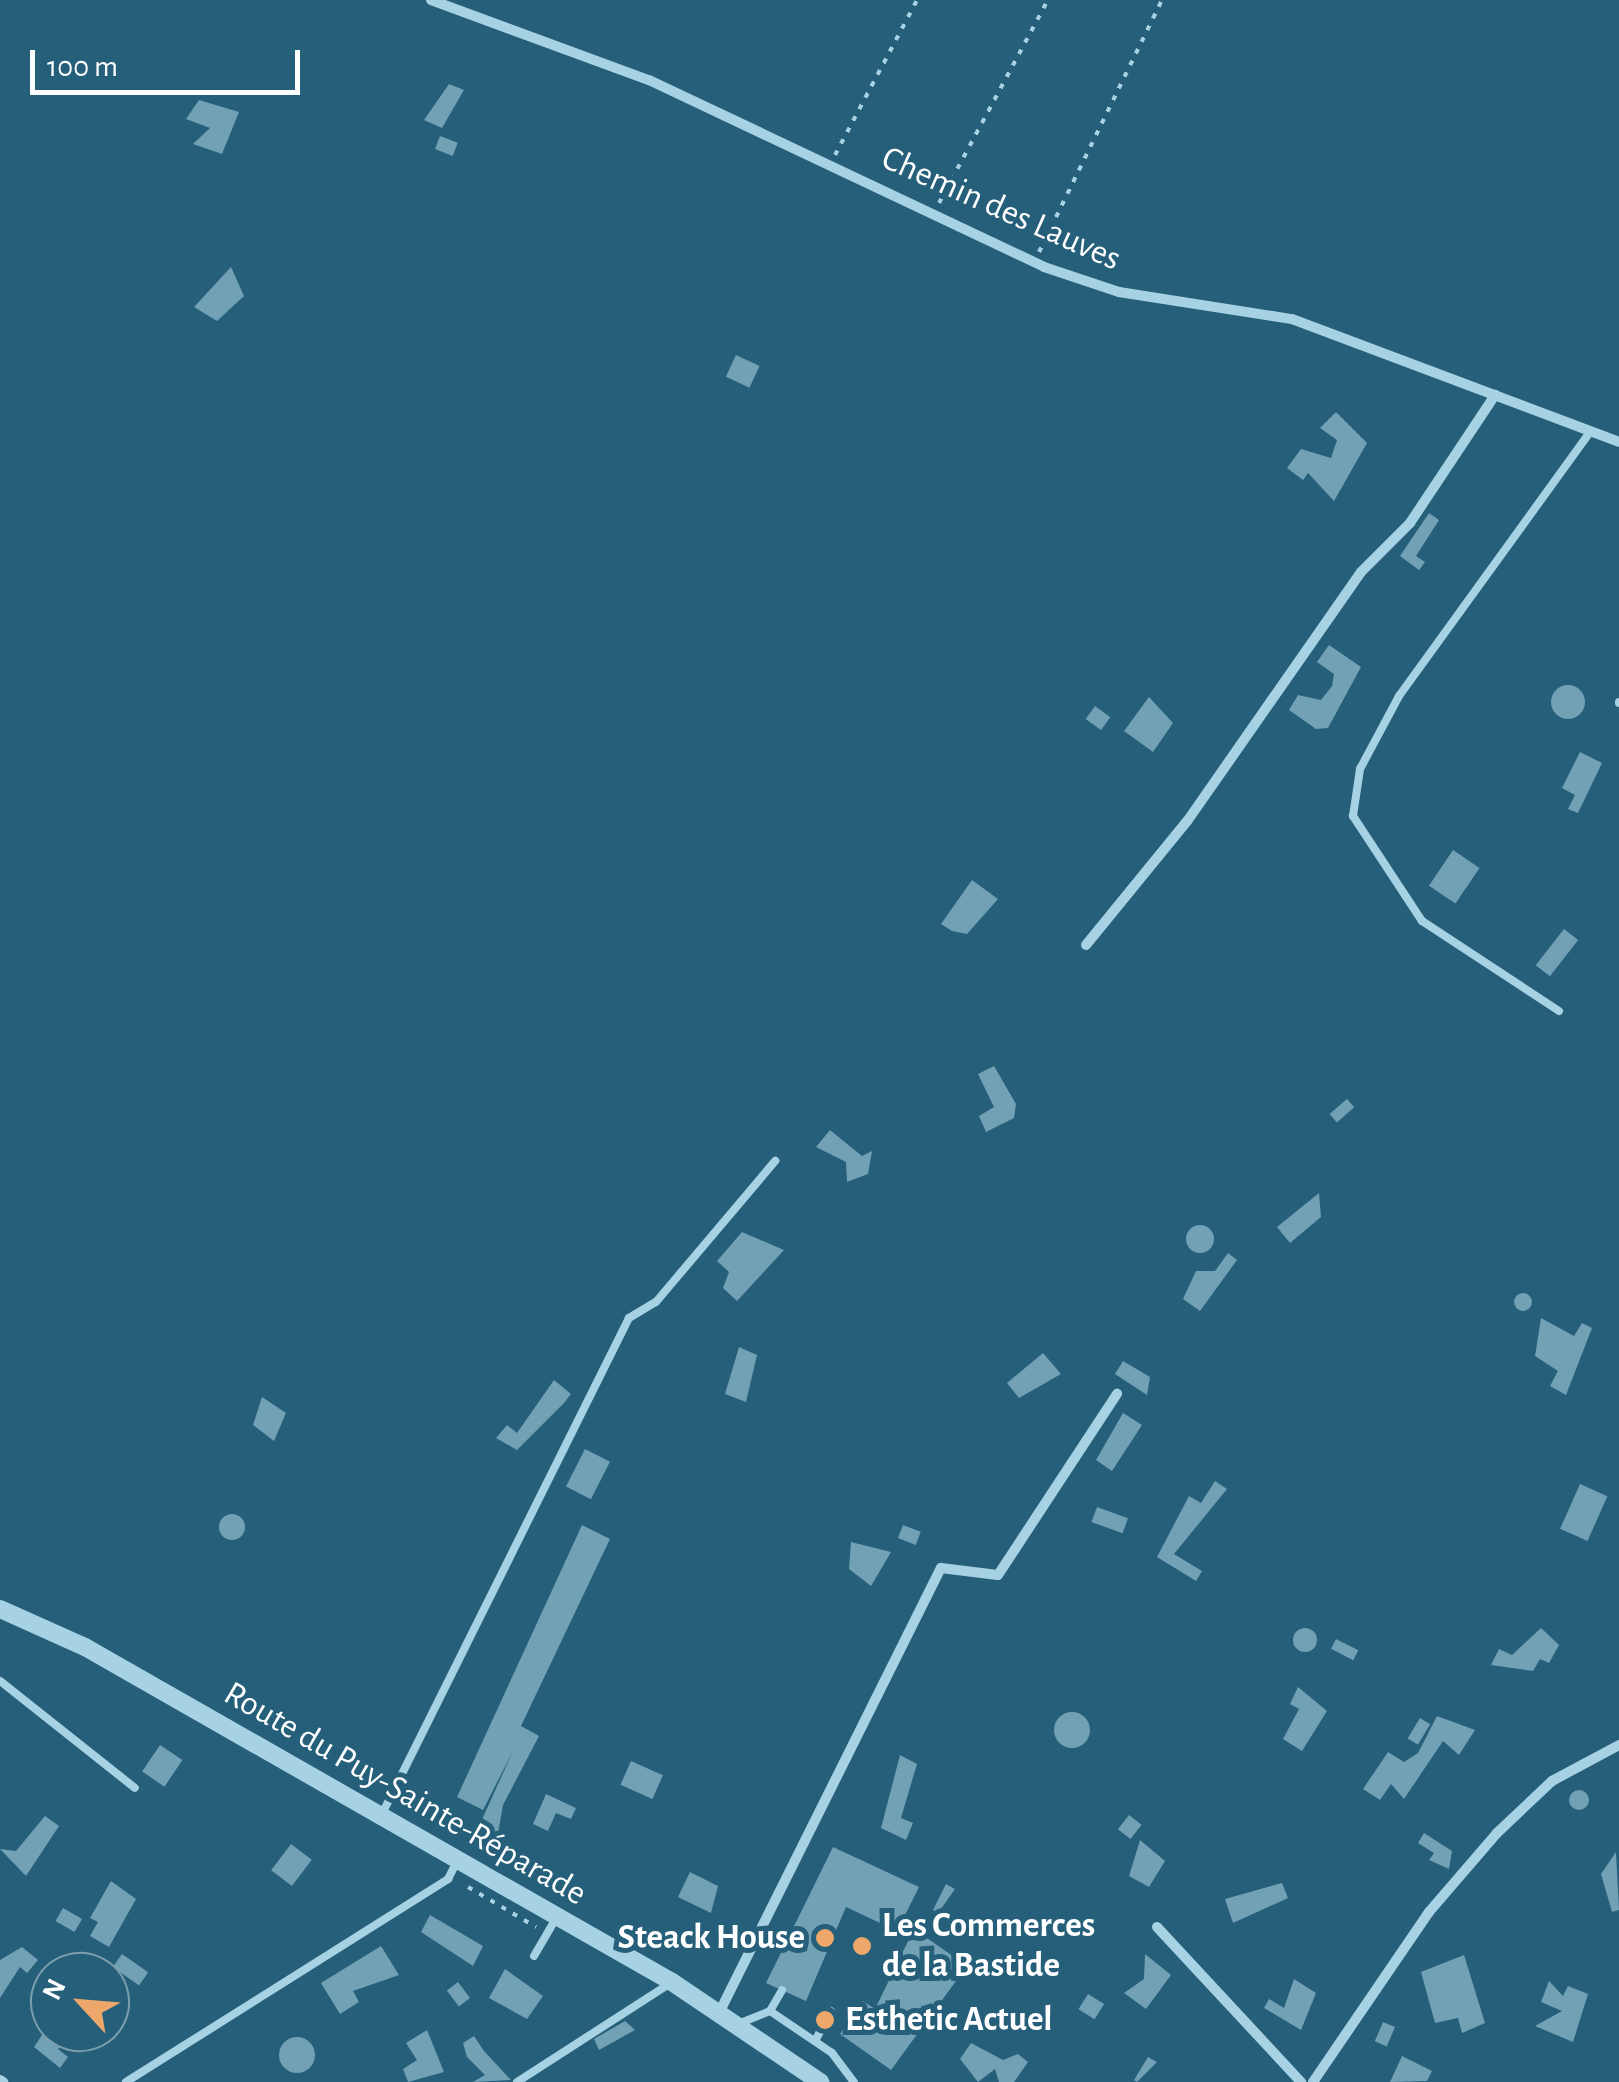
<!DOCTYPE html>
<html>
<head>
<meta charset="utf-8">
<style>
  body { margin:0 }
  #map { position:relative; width:1619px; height:2082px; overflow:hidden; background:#255f79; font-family:"Alegreya Sans",sans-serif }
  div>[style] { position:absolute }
  .building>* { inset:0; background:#72a0b5; transform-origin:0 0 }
  .round { border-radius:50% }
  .path>* { height:4px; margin-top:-2px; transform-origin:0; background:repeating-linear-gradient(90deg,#a7d2e3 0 5px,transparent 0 13px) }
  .service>* { height:8px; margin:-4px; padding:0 4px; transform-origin:4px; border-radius:4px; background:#a7d2e3 }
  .minor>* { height:10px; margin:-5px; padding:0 5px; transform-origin:5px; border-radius:5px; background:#a7d2e3 }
  .tertiary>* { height:18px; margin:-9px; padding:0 9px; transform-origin:9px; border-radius:9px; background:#a7d2e3 }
  .dots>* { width:28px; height:28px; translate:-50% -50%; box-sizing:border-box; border:5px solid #255f79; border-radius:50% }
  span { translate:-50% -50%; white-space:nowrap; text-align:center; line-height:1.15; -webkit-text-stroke:10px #255f79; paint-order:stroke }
  .street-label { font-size:35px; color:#fff }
  .poi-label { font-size:35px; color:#fff; font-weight:700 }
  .left { translate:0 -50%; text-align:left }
  .right { translate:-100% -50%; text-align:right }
  .north { position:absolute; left:30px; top:1952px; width:100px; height:100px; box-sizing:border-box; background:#255f79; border:2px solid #7c9faf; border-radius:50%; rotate:296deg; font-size:28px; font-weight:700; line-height:40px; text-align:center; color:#fff }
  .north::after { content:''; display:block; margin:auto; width:35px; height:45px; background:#eda76b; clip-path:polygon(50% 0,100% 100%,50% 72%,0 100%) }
  .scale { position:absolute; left:30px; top:50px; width:270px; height:45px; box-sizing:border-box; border:5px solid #fff; border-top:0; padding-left:12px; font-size:30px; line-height:35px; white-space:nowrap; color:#fff; -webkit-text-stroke:8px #255f79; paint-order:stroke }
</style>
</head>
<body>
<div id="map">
  <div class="building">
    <div style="clip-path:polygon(449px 84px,464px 90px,442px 128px,424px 120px)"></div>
    <div style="clip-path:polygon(199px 100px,239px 112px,222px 154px,193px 144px,210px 128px,186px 119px)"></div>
    <div style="left:440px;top:136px;width:19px;height:14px;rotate:21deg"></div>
    <div style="clip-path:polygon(231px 267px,244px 296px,217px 321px,194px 307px)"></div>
    <div style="left:736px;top:355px;width:26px;height:24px;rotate:25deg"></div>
    <div style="clip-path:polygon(1336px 412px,1367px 443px,1334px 501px,1308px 473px,1303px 480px,1287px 468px,1301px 449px,1331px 458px,1337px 440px,1320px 428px)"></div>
    <div style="clip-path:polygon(1429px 513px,1439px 520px,1416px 556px,1425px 562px,1419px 570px,1400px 556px)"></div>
    <div style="clip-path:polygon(1329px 645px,1361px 667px,1328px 728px,1316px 729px,1289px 710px,1298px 695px,1321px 700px,1332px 686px,1334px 674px,1317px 662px)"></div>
    <div class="round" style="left:1551px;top:685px;width:34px;height:34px"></div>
    <div style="clip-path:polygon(1149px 697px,1173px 723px,1153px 752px,1124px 731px)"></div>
    <div style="left:1095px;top:706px;width:19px;height:16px;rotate:36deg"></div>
    <div style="clip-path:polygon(1580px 752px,1602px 763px,1578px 813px,1568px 809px,1575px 795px,1562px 788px)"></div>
    <div style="left:1453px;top:850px;width:32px;height:43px;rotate:34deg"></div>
    <div style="clip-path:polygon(972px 880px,998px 899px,967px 934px,952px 931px,941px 924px)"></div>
    <div style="left:1564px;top:929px;width:18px;height:46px;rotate:38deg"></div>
    <div style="clip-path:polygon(994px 1066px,1016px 1104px,1014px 1118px,986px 1132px,979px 1116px,994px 1107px,978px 1074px)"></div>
    <div style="left:1347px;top:1099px;width:11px;height:23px;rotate:49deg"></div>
    <div style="clip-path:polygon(830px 1130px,862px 1156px,872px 1151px,868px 1174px,847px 1182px,846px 1162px,816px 1147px)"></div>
    <div style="clip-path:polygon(1319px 1193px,1321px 1217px,1290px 1243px,1277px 1227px)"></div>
    <div class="round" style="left:1186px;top:1225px;width:28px;height:28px"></div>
    <div style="clip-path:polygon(742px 1232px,784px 1250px,737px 1301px,723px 1288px,729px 1272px,717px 1261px)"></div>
    <div style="clip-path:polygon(1228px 1253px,1237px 1260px,1200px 1311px,1183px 1299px,1196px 1271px,1215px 1271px)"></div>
    <div class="round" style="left:1514px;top:1293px;width:18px;height:18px"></div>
    <div style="clip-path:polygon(1541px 1318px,1574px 1336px,1582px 1323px,1592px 1328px,1566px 1395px,1550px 1386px,1558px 1371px,1535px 1356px)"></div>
    <div style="clip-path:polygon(739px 1347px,757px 1355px,746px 1402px,725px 1394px)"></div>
    <div style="clip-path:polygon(1043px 1353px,1061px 1374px,1019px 1398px,1007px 1383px)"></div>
    <div style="clip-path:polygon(1123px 1361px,1150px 1377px,1147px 1395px,1115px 1374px)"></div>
    <div style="clip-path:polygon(554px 1380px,571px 1394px,564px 1403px,517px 1450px,496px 1438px,507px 1425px,517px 1433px)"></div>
    <div style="clip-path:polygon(262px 1397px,286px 1413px,274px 1441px,253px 1425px)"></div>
    <div style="clip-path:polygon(1123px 1413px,1142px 1425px,1112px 1471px,1096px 1460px)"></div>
    <div style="left:585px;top:1449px;width:28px;height:42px;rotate:27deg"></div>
    <div style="clip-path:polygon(1215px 1481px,1227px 1489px,1174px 1554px,1202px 1571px,1196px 1581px,1157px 1557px,1189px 1496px,1201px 1503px)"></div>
    <div style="left:1580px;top:1484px;width:30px;height:49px;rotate:24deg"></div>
    <div style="left:1097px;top:1507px;width:33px;height:16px;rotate:20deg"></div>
    <div class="round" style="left:219px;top:1514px;width:26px;height:26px"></div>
    <div style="clip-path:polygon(582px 1525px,610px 1539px,521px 1726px,539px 1736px,503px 1805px,496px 1845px,475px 1835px,513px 1751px,483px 1810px,457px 1797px)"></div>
    <div style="left:903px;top:1525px;width:19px;height:14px;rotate:21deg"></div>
    <div style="clip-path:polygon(851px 1542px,891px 1552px,871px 1586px,849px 1569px)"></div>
    <div style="clip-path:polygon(1541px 1628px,1559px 1645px,1549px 1663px,1540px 1659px,1533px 1671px,1491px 1665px,1499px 1649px,1512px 1655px)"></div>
    <div class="round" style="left:1293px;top:1628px;width:24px;height:24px"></div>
    <div style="left:1336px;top:1639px;width:25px;height:11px;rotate:27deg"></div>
    <div style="clip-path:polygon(1298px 1687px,1327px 1711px,1302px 1751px,1283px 1739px,1299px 1709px,1290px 1704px)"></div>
    <div class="round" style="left:1054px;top:1712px;width:36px;height:36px"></div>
    <div style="clip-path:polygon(1437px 1716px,1475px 1730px,1459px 1755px,1443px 1741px,1404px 1799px,1391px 1784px,1380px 1800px,1363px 1789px,1388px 1752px,1404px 1762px,1418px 1753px)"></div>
    <div style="left:1420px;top:1718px;width:12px;height:24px;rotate:31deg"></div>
    <div style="left:160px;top:1745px;width:27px;height:32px;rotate:34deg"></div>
    <div style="clip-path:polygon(900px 1755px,917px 1764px,901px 1818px,913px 1823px,906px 1840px,881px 1828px)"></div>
    <div style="left:631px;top:1761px;width:35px;height:26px;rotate:24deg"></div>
    <div class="round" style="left:1569px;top:1790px;width:20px;height:20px"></div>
    <div style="clip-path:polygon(546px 1794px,576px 1808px,571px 1819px,556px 1813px,548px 1831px,533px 1824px)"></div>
    <div style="left:1129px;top:1815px;width:16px;height:18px;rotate:38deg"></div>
    <div style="clip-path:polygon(45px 1816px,59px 1826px,26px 1876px,0 1849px,16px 1851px)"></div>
    <div style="clip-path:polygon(1424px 1833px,1452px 1851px,1449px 1869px,1429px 1860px,1434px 1853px,1418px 1843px)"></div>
    <div style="clip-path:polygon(1140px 1840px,1165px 1861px,1149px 1887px,1129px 1876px)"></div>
    <div style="left:291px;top:1844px;width:26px;height:33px;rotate:37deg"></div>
    <div style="clip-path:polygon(833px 1847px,919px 1887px,897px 1931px,846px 1907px,806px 2001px,766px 1983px)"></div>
    <div style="clip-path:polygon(1616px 1852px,1619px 1910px,1612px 1912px,1601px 1874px)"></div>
    <div style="clip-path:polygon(690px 1872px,718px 1886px,711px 1913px,678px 1897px)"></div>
    <div style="clip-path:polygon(111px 1881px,136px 1899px,109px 1947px,90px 1936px,98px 1922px,90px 1918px)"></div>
    <div style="clip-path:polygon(1282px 1883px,1288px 1898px,1233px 1923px,1225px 1899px)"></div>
    <div style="clip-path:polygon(946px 1884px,955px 1889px,938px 1913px,933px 1910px)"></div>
    <div style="left:63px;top:1908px;width:22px;height:15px;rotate:30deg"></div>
    <div style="clip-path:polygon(430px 1915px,483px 1946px,473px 1966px,421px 1932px)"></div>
    <div style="clip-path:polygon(914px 1929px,967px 1966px,891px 2070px,840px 2034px,863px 2001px,875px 2009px)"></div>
    <div style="clip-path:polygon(381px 1946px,399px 1975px,353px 1991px,359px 2002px,340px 2014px,321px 1983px)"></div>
    <div style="clip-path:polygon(22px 1947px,38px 1960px,27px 1973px,20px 1967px,0 1998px,0 1960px)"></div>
    <div style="left:122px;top:1954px;width:32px;height:16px;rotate:35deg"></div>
    <div style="clip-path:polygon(1145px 1954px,1171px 1975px,1146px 2009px,1124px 1993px,1144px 1979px)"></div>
    <div style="clip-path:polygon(1464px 1955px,1485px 2023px,1462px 2033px,1458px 2018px,1435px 2023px,1421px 1972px)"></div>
    <div style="clip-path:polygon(505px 1969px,543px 1996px,527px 2019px,489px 1998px)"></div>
    <div style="clip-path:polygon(1294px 1979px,1316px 1993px,1301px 2030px,1264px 2008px,1269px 1999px,1284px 2008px)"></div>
    <div style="clip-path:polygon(1549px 1981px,1563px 1996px,1568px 1986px,1588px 1994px,1573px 2042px,1535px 2026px,1562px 2011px,1541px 2002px)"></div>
    <div style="left:458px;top:1982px;width:20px;height:14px;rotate:53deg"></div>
    <div style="left:1088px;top:1994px;width:19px;height:18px;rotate:32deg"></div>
    <div style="clip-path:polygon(625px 2021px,635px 2030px,599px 2050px,594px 2039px)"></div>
    <div style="left:1383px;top:2022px;width:13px;height:21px;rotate:23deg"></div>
    <div style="clip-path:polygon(50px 2023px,50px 2032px,78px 2032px,58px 2049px,68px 2057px,60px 2068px,34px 2047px)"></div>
    <div style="clip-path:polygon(427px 2030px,444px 2072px,408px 2082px,403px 2069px,417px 2060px,406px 2043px)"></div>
    <div style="clip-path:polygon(474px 2036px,484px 2051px,511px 2080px,473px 2082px,485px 2075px,467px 2057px,463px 2043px)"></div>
    <div class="round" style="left:279px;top:2037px;width:36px;height:36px"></div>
    <div style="clip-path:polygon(971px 2043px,1003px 2060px,1018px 2054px,1028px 2062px,1014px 2082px,999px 2082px,995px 2069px,978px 2082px,960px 2059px)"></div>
    <div style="clip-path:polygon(1402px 2056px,1432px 2071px,1427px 2081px,1390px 2082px)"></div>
    <div style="clip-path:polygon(1148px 2057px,1157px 2062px,1137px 2082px,1134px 2080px)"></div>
  </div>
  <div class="path">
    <div style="left:835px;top:155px;width:175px;rotate:-62.1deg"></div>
    <div style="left:939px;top:203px;width:230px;rotate:-61.8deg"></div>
    <div style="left:1039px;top:252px;width:280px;rotate:-64deg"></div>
    <div style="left:468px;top:1887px;width:79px;rotate:30.5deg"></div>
  </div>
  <div class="service">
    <div style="left:1619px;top:703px;width:1px;rotate:-90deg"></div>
    <div style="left:1559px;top:1011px;width:164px;rotate:-146.7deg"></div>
    <div style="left:1422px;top:921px;width:126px;rotate:-123.3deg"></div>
    <div style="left:1353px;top:816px;width:48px;rotate:-81.5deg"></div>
    <div style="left:1360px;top:769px;width:83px;rotate:-61.9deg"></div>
    <div style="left:1399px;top:696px;width:326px;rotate:-54.1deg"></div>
    <div style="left:0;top:1681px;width:172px;rotate:38.4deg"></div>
    <div style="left:381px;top:1816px;width:556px;rotate:-63.53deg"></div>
    <div style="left:629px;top:1318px;width:31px;rotate:-31deg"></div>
    <div style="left:656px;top:1302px;width:185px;rotate:-49.8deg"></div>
    <div style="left:534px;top:1956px;width:42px;rotate:-59.7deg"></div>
    <div style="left:770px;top:2011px;width:24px;rotate:-60deg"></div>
    <div style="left:738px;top:2024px;width:35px;rotate:-22deg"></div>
    <div style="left:770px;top:2011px;width:75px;rotate:34.1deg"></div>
    <div style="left:832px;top:2053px;width:36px;rotate:53deg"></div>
    <div style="left:815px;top:2041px;width:34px;rotate:-62deg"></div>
    <div style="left:126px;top:2082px;width:381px;rotate:-32.2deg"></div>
    <div style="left:448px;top:1879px;width:20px;rotate:-63deg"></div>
    <div style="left:517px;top:2082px;width:184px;rotate:-32.8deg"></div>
  </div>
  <div class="minor">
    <div style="left:431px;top:0;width:232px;rotate:20.2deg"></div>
    <div style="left:649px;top:80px;width:437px;rotate:25.3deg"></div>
    <div style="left:1044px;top:267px;width:79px;rotate:18.4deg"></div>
    <div style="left:1119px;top:292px;width:175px;rotate:8.9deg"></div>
    <div style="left:1292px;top:319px;width:349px;rotate:20.6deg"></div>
    <div style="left:1086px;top:945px;width:161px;rotate:-50.8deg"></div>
    <div style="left:1188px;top:820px;width:302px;rotate:-55.1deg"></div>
    <div style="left:1361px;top:572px;width:69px;rotate:-45deg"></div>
    <div style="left:1410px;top:523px;width:154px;rotate:-56.4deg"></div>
    <div style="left:1157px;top:1927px;width:212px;rotate:47.1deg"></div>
    <div style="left:720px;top:2011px;width:495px;rotate:-63.5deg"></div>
    <div style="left:941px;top:1568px;width:57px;rotate:7deg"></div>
    <div style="left:998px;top:1575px;width:217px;rotate:-56.7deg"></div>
    <div style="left:0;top:2080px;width:4px;rotate:34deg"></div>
    <div style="left:1313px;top:2082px;width:206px;rotate:-55.7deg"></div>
    <div style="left:1429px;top:1912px;width:104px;rotate:-49.3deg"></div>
    <div style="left:1497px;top:1833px;width:76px;rotate:-43.4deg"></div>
    <div style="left:1552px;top:1781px;width:76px;rotate:-28.2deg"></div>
  </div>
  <div class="tertiary">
    <div style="left:0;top:1609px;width:93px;rotate:24.1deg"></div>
    <div style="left:85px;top:1647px;width:676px;rotate:29.71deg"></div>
    <div style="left:672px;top:1982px;width:179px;rotate:34deg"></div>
  </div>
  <div class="dots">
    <div style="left:825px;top:1938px;background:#eda76b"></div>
    <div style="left:862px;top:1946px;background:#eda76b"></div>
    <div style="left:825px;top:2020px;background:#eda76b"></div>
  </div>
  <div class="street-label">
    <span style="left:1001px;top:209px;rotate:24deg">Chemin des Lauves</span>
    <span style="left:405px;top:1794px;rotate:30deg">Route du Puy-Sainte-Réparade</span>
  </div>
  <div class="poi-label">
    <span class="left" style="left:882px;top:1946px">Les Commerces<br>de la Bastide</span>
    <span class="right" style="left:805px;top:1938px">Steack House</span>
    <span class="left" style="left:845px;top:2020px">Esthetic Actuel</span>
  </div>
  <div class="north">N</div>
  <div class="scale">100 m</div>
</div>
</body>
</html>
